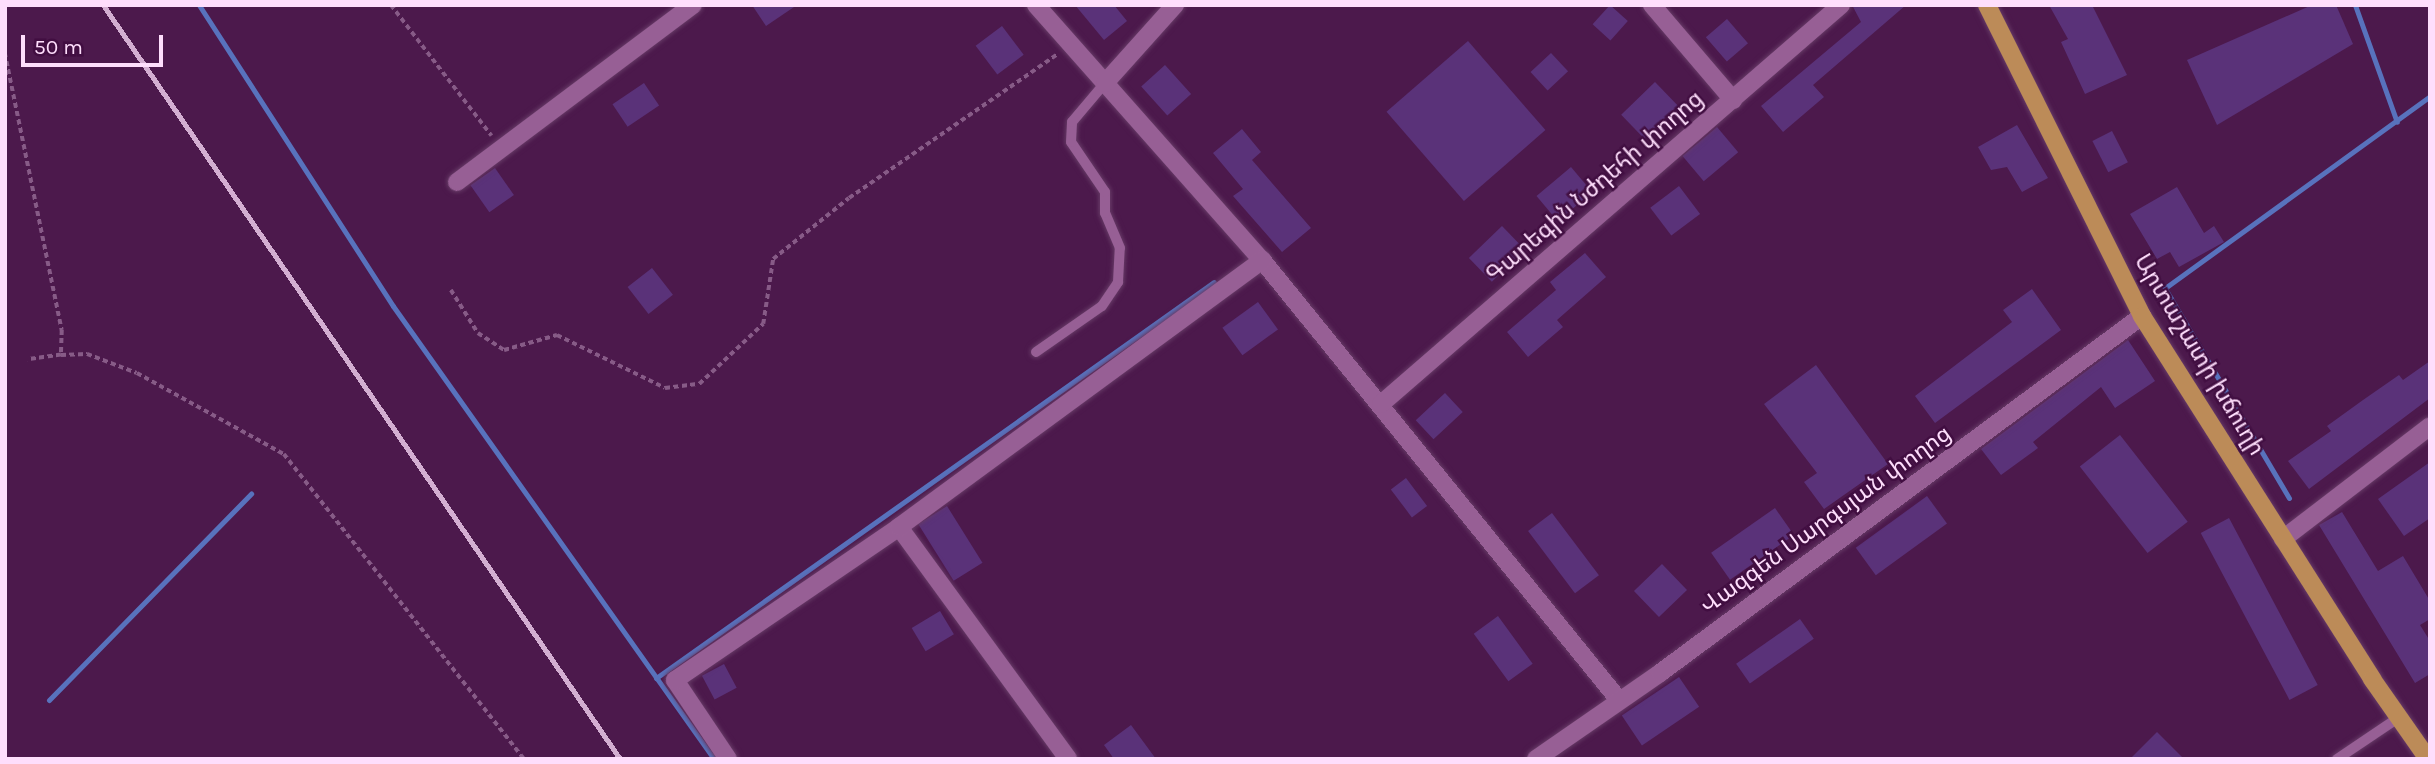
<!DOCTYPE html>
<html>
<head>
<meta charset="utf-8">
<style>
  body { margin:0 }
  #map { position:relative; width:2435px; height:764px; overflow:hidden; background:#4c194c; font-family:Karla,"Noto Sans Armenian",sans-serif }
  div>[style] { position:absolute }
  .stream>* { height:5px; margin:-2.5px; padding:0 2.5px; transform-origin:2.5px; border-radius:2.5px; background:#5872bd }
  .building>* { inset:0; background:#5a3279; transform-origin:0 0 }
  .path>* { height:3.5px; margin-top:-1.75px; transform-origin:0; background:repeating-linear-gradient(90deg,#875b87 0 5px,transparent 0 8.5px) }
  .roads { filter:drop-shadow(0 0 2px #663a66) drop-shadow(0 0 2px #663a66) }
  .lane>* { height:10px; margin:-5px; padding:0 5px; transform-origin:5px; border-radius:5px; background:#975f95 }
  .street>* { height:18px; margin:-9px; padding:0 9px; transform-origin:9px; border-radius:9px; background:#975f95 }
  .primary>* { height:18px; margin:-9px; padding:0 9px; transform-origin:9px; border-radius:9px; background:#bc8b58 }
  .rail>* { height:5px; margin:-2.5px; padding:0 2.5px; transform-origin:2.5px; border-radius:2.5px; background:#d3aed1 }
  span { translate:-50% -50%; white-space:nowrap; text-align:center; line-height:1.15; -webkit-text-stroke:5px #410e41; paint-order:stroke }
  .street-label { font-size:23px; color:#fedefc }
  .frame { position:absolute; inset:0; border:7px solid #fedefc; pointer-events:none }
  .scale { position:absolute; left:21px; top:35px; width:142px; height:32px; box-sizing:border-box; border:4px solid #fedefc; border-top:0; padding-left:9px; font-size:21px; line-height:24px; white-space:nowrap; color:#fedefc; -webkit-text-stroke:5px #410e41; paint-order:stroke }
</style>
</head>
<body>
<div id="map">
  <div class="stream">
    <div style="left:199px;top:5px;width:358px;rotate:57.2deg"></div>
    <div style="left:393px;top:306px;width:555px;rotate:54.68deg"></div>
    <div style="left:2355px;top:5px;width:124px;rotate:70.3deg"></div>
    <div style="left:2289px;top:498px;width:244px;rotate:-120.6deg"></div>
    <div style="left:2165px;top:288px;width:327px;rotate:-35.9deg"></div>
    <div style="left:656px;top:678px;width:684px;rotate:-35.36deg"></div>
    <div style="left:49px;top:700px;width:289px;rotate:-45.6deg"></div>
  </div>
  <div class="building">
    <div style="clip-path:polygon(752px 5px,797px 5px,766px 26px)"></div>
    <div style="clip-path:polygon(1075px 5px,1114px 5px,1127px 21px,1104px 40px)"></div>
    <div style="left:1610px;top:5px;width:24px;height:26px;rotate:42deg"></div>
    <div style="clip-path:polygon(1852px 5px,1906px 5px,1813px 85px,1824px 97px,1783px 132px,1761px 106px,1861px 22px)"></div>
    <div style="clip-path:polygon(2049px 5px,2092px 5px,2127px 75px,2085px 94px,2061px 42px,2068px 39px)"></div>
    <div style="clip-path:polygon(2312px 5px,2336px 5px,2353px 44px,2217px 125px,2187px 60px)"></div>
    <div style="left:1727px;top:19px;width:32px;height:28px;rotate:49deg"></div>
    <div style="left:1002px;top:26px;width:36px;height:33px;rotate:53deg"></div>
    <div style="left:1468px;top:41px;width:118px;height:108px;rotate:49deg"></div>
    <div style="left:1551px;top:53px;width:25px;height:28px;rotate:47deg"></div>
    <div style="left:1165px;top:65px;width:39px;height:32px;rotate:48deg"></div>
    <div style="left:1655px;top:82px;width:33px;height:47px;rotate:46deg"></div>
    <div style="left:644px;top:83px;width:27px;height:38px;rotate:56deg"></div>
    <div style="clip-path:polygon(2017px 125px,2048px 178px,2022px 192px,2007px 167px,1991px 170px,1978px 147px)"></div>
    <div style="left:1717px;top:127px;width:33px;height:45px;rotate:50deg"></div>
    <div style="clip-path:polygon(1242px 129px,1261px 152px,1252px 160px,1311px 228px,1282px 252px,1233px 196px,1243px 189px,1213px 153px)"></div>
    <div style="left:2112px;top:131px;width:35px;height:22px;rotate:63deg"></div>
    <div style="left:1571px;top:167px;width:33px;height:45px;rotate:50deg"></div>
    <div style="left:495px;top:168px;width:33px;height:30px;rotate:55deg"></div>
    <div style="left:1679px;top:186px;width:35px;height:36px;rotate:53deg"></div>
    <div style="clip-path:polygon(2177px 187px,2204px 233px,2214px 226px,2224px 242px,2179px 267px,2170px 252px,2157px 259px,2130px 214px)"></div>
    <div style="left:1502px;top:226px;width:33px;height:46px;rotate:46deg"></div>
    <div style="clip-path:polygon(1585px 253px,1606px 277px,1557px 320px,1563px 327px,1528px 357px,1507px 332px,1556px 290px,1550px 282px)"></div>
    <div style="left:652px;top:268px;width:34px;height:31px;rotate:52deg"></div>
    <div style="clip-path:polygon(2032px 289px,2061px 330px,1935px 423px,1915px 396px,2012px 322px,2003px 310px)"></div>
    <div style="left:1258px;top:302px;width:34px;height:44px;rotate:54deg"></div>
    <div style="clip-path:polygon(2128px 340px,2155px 381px,2115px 408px,2101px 387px,2033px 442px,2038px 448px,2001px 475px,1981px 449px)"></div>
    <div style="clip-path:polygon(2430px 361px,2430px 398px,2309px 489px,2288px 461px,2331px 431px,2327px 426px,2363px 400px,2399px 375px,2403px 380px)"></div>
    <div style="clip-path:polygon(1816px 365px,1888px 464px,1824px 509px,1804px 482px,1817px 473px,1764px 404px)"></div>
    <div style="left:1445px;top:393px;width:26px;height:40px;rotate:47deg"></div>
    <div style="left:2120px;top:435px;width:110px;height:51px;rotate:52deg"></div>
    <div style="clip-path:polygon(2430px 462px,2430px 518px,2404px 536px,2378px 499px)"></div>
    <div style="left:1406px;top:478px;width:35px;height:19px;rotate:53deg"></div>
    <div style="left:1927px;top:496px;width:34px;height:88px;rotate:54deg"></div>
    <div style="left:947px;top:506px;width:67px;height:34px;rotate:58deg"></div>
    <div style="left:1775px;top:508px;width:33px;height:78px;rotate:55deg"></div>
    <div style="clip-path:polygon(2342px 512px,2378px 571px,2403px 556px,2430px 601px,2430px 619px,2420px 625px,2430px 641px,2430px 674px,2415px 683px,2319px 525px)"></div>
    <div style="left:1552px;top:513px;width:78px;height:30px;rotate:53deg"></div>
    <div style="left:2229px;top:518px;width:189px;height:32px;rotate:62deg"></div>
    <div style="left:1662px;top:564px;width:36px;height:39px;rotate:46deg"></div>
    <div style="left:940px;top:611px;width:27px;height:33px;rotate:59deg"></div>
    <div style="left:1498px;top:616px;width:59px;height:30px;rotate:54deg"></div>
    <div style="left:1800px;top:619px;width:24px;height:78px;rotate:55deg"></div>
    <div style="left:724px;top:664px;width:27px;height:25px;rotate:62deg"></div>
    <div style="left:1679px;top:677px;width:36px;height:69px;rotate:56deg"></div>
    <div style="clip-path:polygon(1131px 725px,1156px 759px,1114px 759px,1104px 745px)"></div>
    <div style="clip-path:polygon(2157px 732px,2184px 759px,2130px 759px)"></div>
  </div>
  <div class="path">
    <div style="left:391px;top:5px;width:165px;rotate:52.4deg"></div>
    <div style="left:5px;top:53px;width:283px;rotate:78.4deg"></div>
    <div style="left:62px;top:330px;width:25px;rotate:92deg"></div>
    <div style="left:61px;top:355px;width:34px;rotate:172deg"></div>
    <div style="left:451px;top:290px;width:51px;rotate:57.9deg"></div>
    <div style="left:478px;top:333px;width:31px;rotate:33deg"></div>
    <div style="left:504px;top:350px;width:55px;rotate:-15.8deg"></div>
    <div style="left:557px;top:335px;width:120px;rotate:26.1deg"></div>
    <div style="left:665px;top:388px;width:34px;rotate:-7deg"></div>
    <div style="left:699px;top:384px;width:88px;rotate:-43.2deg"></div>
    <div style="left:763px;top:324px;width:66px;rotate:-81.3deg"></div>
    <div style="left:773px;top:259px;width:97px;rotate:-38.8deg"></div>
    <div style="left:849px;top:198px;width:254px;rotate:-34.6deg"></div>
    <div style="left:61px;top:355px;width:26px;rotate:-2deg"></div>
    <div style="left:87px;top:354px;width:53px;rotate:20.8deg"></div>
    <div style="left:137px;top:373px;width:168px;rotate:28.9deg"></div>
    <div style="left:284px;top:454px;width:388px;rotate:51.8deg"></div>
  </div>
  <div class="roads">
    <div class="lane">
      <div style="left:1036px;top:352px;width:80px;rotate:-34.9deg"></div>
      <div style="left:1102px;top:306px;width:29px;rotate:-56deg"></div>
      <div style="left:1118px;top:282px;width:34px;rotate:-87deg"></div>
      <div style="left:1120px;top:248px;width:38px;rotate:-113deg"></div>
      <div style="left:1105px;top:213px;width:21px;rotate:-90deg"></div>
      <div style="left:1105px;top:192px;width:60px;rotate:-124.2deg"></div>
      <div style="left:1071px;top:142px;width:20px;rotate:-87deg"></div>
      <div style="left:1072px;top:122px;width:51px;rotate:-49.8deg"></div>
      <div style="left:2337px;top:759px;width:73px;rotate:-33.9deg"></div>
    </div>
    <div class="street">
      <div style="left:1036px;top:5px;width:341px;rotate:48.5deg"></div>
      <div style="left:1262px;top:260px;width:567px;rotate:50.95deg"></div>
      <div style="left:1652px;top:5px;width:125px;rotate:49.5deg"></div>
      <div style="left:1105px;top:83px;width:105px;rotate:-48.1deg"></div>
      <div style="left:457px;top:182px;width:295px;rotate:-36.9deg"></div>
      <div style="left:1381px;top:404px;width:609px;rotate:-40.94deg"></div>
      <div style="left:899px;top:527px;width:287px;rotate:53.9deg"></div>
      <div style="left:2283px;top:539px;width:185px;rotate:-37.5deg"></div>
      <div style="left:728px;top:759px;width:95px;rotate:-123.9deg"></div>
      <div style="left:675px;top:680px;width:271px;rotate:-34.3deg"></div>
      <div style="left:899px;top:527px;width:451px;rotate:-36.3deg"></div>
      <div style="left:1536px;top:759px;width:151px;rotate:-34.7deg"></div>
      <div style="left:1660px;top:673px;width:600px;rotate:-36.53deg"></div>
    </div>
    <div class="primary">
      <div style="left:1987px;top:5px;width:347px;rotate:63.5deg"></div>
      <div style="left:2142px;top:316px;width:430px;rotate:57.6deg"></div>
      <div style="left:2372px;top:679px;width:98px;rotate:55deg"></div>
    </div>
  </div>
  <div class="rail">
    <div style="left:103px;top:5px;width:914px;rotate:55.56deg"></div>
  </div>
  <div class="street-label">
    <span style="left:1595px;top:187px;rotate:-41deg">Գարեգին Նժդեհի փողոց</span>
    <span style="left:2199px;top:355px;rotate:59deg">Արտաշատի խճուղի</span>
    <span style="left:1826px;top:520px;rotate:-36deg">Վազգեն Սարգսյան փողոց</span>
  </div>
  <div class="frame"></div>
  <div class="scale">50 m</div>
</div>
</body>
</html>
